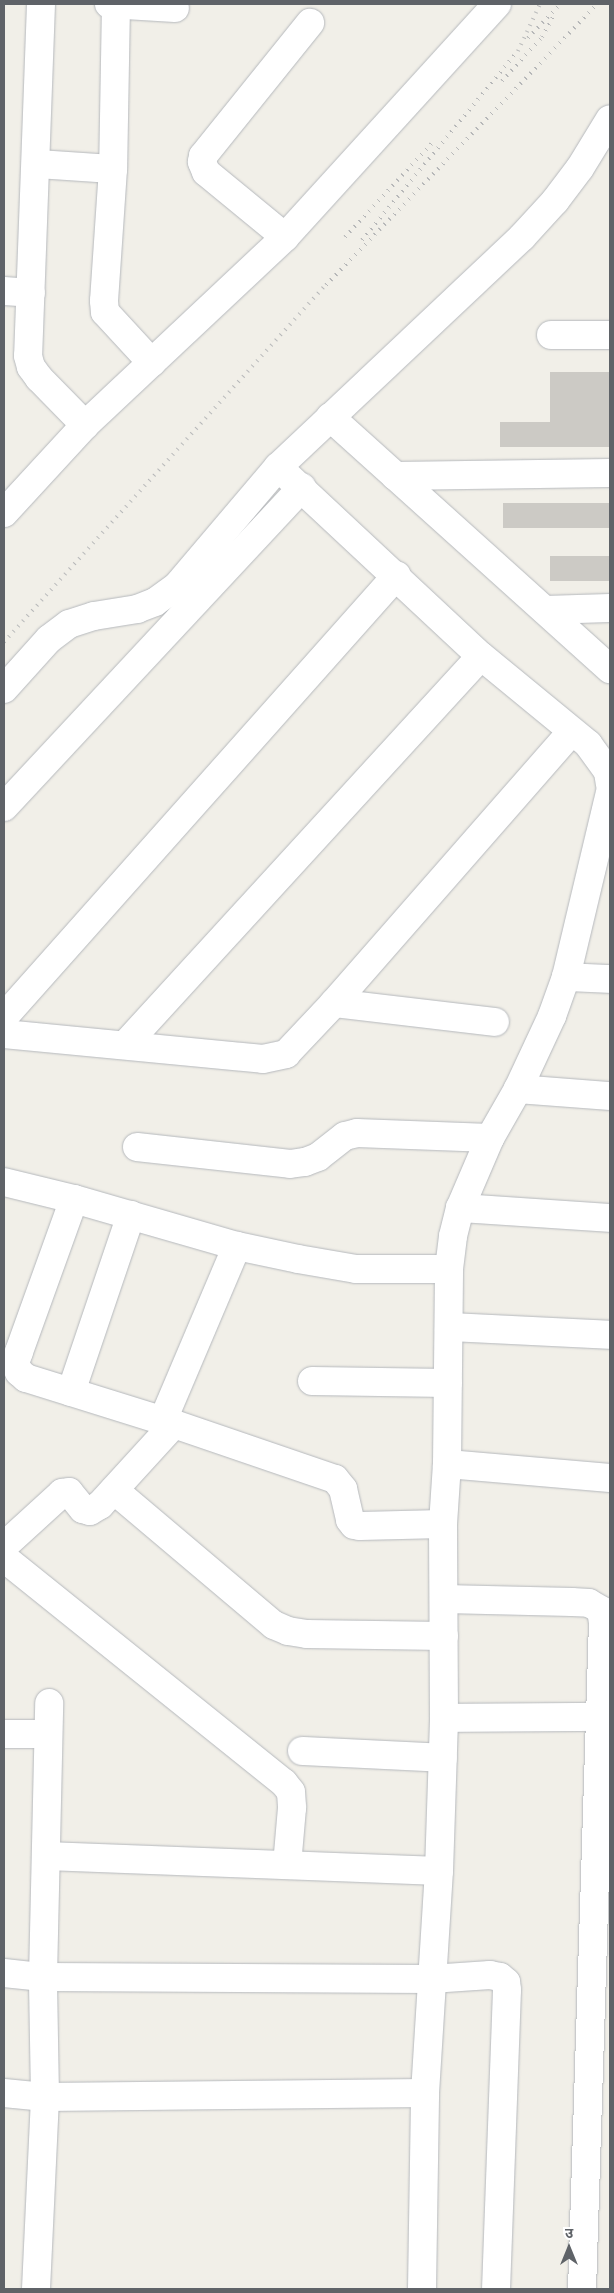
<!DOCTYPE html>
<html>
<head>
<meta charset="utf-8">
<style>
  body { margin:0 }
  #map { position:relative; width:614px; height:2293px; overflow:hidden; background:#f1efe8; font-family:Jost,"Noto Sans Devanagari",sans-serif }
  div>[style] { position:absolute }
  .building>* { inset:0; background:#cccac5; transform-origin:0 0 }
  .roads { filter:drop-shadow(0 0 1px #b5b8bc) drop-shadow(0 0 1px #b5b8bc) }
  .minor>* { height:28px; margin:-14px; padding:0 14px; transform-origin:14px; border-radius:14px; background:#fff }
  .rail>* { height:4px; margin-top:-2px; transform-origin:0; background:repeating-linear-gradient(90deg,#b6b7b8 0 1px,transparent 0 7px) }
  span { translate:-50% -50%; white-space:nowrap; text-align:center; line-height:1.15; -webkit-text-stroke:4.5px #fff; paint-order:stroke }
  .frame { position:absolute; inset:0; border:5px solid #5f6368; pointer-events:none }
  .north { position:absolute; left:544px; top:2223px; width:50px; height:50px; -webkit-text-stroke:4px #fff; paint-order:stroke; rotate:0deg; font-size:14px; font-weight:700; line-height:20px; text-align:center; color:#5f6368 }
  .north::after { content:''; display:block; margin:auto; width:18px; height:22px; background:#5f6368; clip-path:polygon(50% 0,100% 100%,50% 72%,0 100%) }
</style>
</head>
<body>
<div id="map">
  <div class="building">
    <div style="clip-path:polygon(550px 372px,610px 372px,610px 447px,500px 447px,500px 422px,550px 422px)"></div>
    <div style="left:503px;top:503px;width:107px;height:25px"></div>
    <div style="left:550px;top:556px;width:60px;height:25px"></div>
  </div>
  <div class="roads">
    <div class="minor">
      <div style="left:41px;top:4px;width:352px;rotate:92.1deg"></div>
      <div style="left:28px;top:356px;width:11px;rotate:75deg"></div>
      <div style="left:31px;top:367px;width:14px;rotate:54deg"></div>
      <div style="left:39px;top:378px;width:66px;rotate:45.6deg"></div>
      <div style="left:109px;top:4px;width:66px;rotate:3.5deg"></div>
      <div style="left:116px;top:4px;width:165px;rotate:91deg"></div>
      <div style="left:113px;top:169px;width:132px;rotate:93.9deg"></div>
      <div style="left:104px;top:301px;width:11px;rotate:85deg"></div>
      <div style="left:105px;top:312px;width:69px;rotate:47.3deg"></div>
      <div style="left:37px;top:164px;width:76px;rotate:3.8deg"></div>
      <div style="left:285px;top:237px;width:102px;rotate:-140.6deg"></div>
      <div style="left:206px;top:172px;width:11px;rotate:-112deg"></div>
      <div style="left:202px;top:162px;width:6px;rotate:-81deg"></div>
      <div style="left:203px;top:156px;width:171px;rotate:-51.2deg"></div>
      <div style="left:4px;top:291px;width:27px;rotate:4deg"></div>
      <div style="left:551px;top:335px;width:59px"></div>
      <div style="left:330px;top:417px;width:377px;rotate:42deg"></div>
      <div style="left:278px;top:467px;width:277px;rotate:43deg"></div>
      <div style="left:481px;top:656px;width:139px;rotate:39.4deg"></div>
      <div style="left:588px;top:744px;width:34px;rotate:54deg"></div>
      <div style="left:608px;top:772px;width:12px;rotate:81deg"></div>
      <div style="left:395px;top:476px;width:215px;rotate:-0.8deg"></div>
      <div style="left:4px;top:513px;width:120px;rotate:-47.4deg"></div>
      <div style="left:85px;top:425px;width:274px;rotate:-43.2deg"></div>
      <div style="left:285px;top:237px;width:315px;rotate:-47.7deg"></div>
      <div style="left:545px;top:610px;width:65px;rotate:-1.8deg"></div>
      <div style="left:4px;top:689px;width:67px;rotate:-48deg"></div>
      <div style="left:49px;top:639px;width:25px;rotate:-37deg"></div>
      <div style="left:69px;top:624px;width:26px;rotate:-18deg"></div>
      <div style="left:94px;top:616px;width:44px;rotate:-9.2deg"></div>
      <div style="left:137px;top:609px;width:19px;rotate:-21deg"></div>
      <div style="left:155px;top:602px;width:29px;rotate:-36deg"></div>
      <div style="left:178px;top:585px;width:155px;rotate:-49.7deg"></div>
      <div style="left:278px;top:467px;width:335px;rotate:-43.3deg"></div>
      <div style="left:522px;top:237px;width:49px;rotate:-47.5deg"></div>
      <div style="left:555px;top:201px;width:41px;rotate:-52.9deg"></div>
      <div style="left:580px;top:168px;width:57px;rotate:-58.5deg"></div>
      <div style="left:4px;top:807px;width:437px;rotate:-47deg"></div>
      <div style="left:566px;top:977px;width:44px;rotate:2.6deg"></div>
      <div style="left:334px;top:1003px;width:162px;rotate:6.7deg"></div>
      <div style="left:4px;top:1017px;width:591px;rotate:-48.36deg"></div>
      <div style="left:4px;top:1034px;width:260px;rotate:5.5deg"></div>
      <div style="left:263px;top:1059px;width:24px;rotate:-12deg"></div>
      <div style="left:286px;top:1054px;width:70px;rotate:-46.7deg"></div>
      <div style="left:334px;top:1003px;width:360px;rotate:-48.8deg"></div>
      <div style="left:125px;top:1045px;width:527px;rotate:-47.54deg"></div>
      <div style="left:518px;top:1089px;width:92px;rotate:4.4deg"></div>
      <div style="left:137px;top:1147px;width:154px;rotate:6.3deg"></div>
      <div style="left:290px;top:1164px;width:15px;rotate:-8deg"></div>
      <div style="left:305px;top:1162px;width:14px;rotate:-21deg"></div>
      <div style="left:318px;top:1157px;width:34px;rotate:-38deg"></div>
      <div style="left:345px;top:1136px;width:12px;rotate:-14deg"></div>
      <div style="left:357px;top:1133px;width:133px;rotate:2.2deg"></div>
      <div style="left:4px;top:1182px;width:72px;rotate:13.7deg"></div>
      <div style="left:74px;top:1199px;width:170px;rotate:16.1deg"></div>
      <div style="left:237px;top:1246px;width:62px;rotate:12deg"></div>
      <div style="left:298px;top:1259px;width:59px;rotate:9.8deg"></div>
      <div style="left:356px;top:1269px;width:93px"></div>
      <div style="left:74px;top:1199px;width:163px;rotate:109.8deg"></div>
      <div style="left:19px;top:1352px;width:12px;rotate:110deg"></div>
      <div style="left:15px;top:1363px;width:10px;rotate:66deg"></div>
      <div style="left:19px;top:1372px;width:9px;rotate:41deg"></div>
      <div style="left:26px;top:1378px;width:155px;rotate:17.3deg"></div>
      <div style="left:174px;top:1424px;width:170px;rotate:18.9deg"></div>
      <div style="left:335px;top:1479px;width:13px;rotate:51deg"></div>
      <div style="left:343px;top:1489px;width:32px;rotate:77deg"></div>
      <div style="left:350px;top:1520px;width:6px;rotate:51deg"></div>
      <div style="left:354px;top:1525px;width:6px;rotate:9deg"></div>
      <div style="left:360px;top:1526px;width:83px;rotate:-1.4deg"></div>
      <div style="left:460px;top:1208px;width:150px;rotate:3.8deg"></div>
      <div style="left:449px;top:1327px;width:161px;rotate:2.8deg"></div>
      <div style="left:312px;top:1381px;width:136px;rotate:0.8deg"></div>
      <div style="left:71px;top:1392px;width:187px;rotate:-71.3deg"></div>
      <div style="left:163px;top:1420px;width:189px;rotate:-67deg"></div>
      <div style="left:447px;top:1464px;width:164px;rotate:4.9deg"></div>
      <div style="left:114px;top:1490px;width:209px;rotate:40.2deg"></div>
      <div style="left:274px;top:1625px;width:15px;rotate:23deg"></div>
      <div style="left:288px;top:1631px;width:19px;rotate:9deg"></div>
      <div style="left:307px;top:1634px;width:137px;rotate:0.8deg"></div>
      <div style="left:4px;top:1546px;width:79px;rotate:-42.4deg"></div>
      <div style="left:62px;top:1493px;width:7px;rotate:-8deg"></div>
      <div style="left:69px;top:1492px;width:22px;rotate:51deg"></div>
      <div style="left:83px;top:1509px;width:7px;rotate:16deg"></div>
      <div style="left:90px;top:1511px;width:12px;rotate:-31deg"></div>
      <div style="left:100px;top:1505px;width:110px;rotate:-47.6deg"></div>
      <div style="left:4px;top:1558px;width:359px;rotate:38.8deg"></div>
      <div style="left:284px;top:1783px;width:11px;rotate:52deg"></div>
      <div style="left:291px;top:1792px;width:16px;rotate:86deg"></div>
      <div style="left:292px;top:1808px;width:57px;rotate:95deg"></div>
      <div style="left:444px;top:1599px;width:128px;rotate:1.3deg"></div>
      <div style="left:572px;top:1602px;width:17px;rotate:3deg"></div>
      <div style="left:589px;top:1603px;width:14px;rotate:30deg"></div>
      <div style="left:601px;top:1610px;width:12px;rotate:81deg"></div>
      <div style="left:603px;top:1622px;width:667px;rotate:91.8deg"></div>
      <div style="left:444px;top:1718px;width:156px;rotate:-0.4deg"></div>
      <div style="left:4px;top:1734px;width:44px"></div>
      <div style="left:302px;top:1751px;width:141px;rotate:2.8deg"></div>
      <div style="left:47px;top:1856px;width:392px;rotate:2.2deg"></div>
      <div style="left:4px;top:1973px;width:39px;rotate:6deg"></div>
      <div style="left:43px;top:1977px;width:388px;rotate:0.3deg"></div>
      <div style="left:431px;top:1979px;width:59px;rotate:-3.9deg"></div>
      <div style="left:490px;top:1975px;width:10px;rotate:11deg"></div>
      <div style="left:500px;top:1977px;width:8px;rotate:40deg"></div>
      <div style="left:506px;top:1982px;width:8px;rotate:83deg"></div>
      <div style="left:507px;top:1990px;width:299px;rotate:92.1deg"></div>
      <div style="left:4px;top:2093px;width:41px;rotate:5.6deg"></div>
      <div style="left:45px;top:2097px;width:380px;rotate:-0.6deg"></div>
      <div style="left:36px;top:2289px;width:192px;rotate:-87.3deg"></div>
      <div style="left:45px;top:2097px;width:120px;rotate:-91deg"></div>
      <div style="left:43px;top:1977px;width:274px;rotate:-88.7deg"></div>
      <div style="left:422px;top:2289px;width:196px;rotate:-89.1deg"></div>
      <div style="left:425px;top:2093px;width:222px;rotate:-86.4deg"></div>
      <div style="left:439px;top:1871px;width:153px;rotate:-88.1deg"></div>
      <div style="left:444px;top:1718px;width:194px;rotate:-90.3deg"></div>
      <div style="left:443px;top:1524px;width:60px;rotate:-86.2deg"></div>
      <div style="left:447px;top:1464px;width:195px;rotate:-89.4deg"></div>
      <div style="left:449px;top:1269px;width:33px;rotate:-83deg"></div>
      <div style="left:453px;top:1236px;width:29px;rotate:-76deg"></div>
      <div style="left:460px;top:1208px;width:76px;rotate:-66.8deg"></div>
      <div style="left:490px;top:1138px;width:56px;rotate:-60.3deg"></div>
      <div style="left:518px;top:1089px;width:81px;rotate:-65deg"></div>
      <div style="left:552px;top:1016px;width:41px;rotate:-70.3deg"></div>
      <div style="left:566px;top:977px;width:190px;rotate:-76.6deg"></div>
    </div>
  </div>
  <div class="rail">
    <div style="left:528px;top:38px;width:47px;rotate:-46.7deg"></div>
    <div style="left:502px;top:81px;width:59px;rotate:-47.7deg"></div>
    <div style="left:542px;top:37px;width:23px;rotate:-61deg"></div>
    <div style="left:345px;top:237px;width:128px;rotate:-47.2deg"></div>
    <div style="left:362px;top:240px;width:245px;rotate:-50.5deg"></div>
    <div style="left:518px;top:51px;width:52px;rotate:-64.9deg"></div>
    <div style="left:4px;top:642px;width:481px;rotate:-48deg"></div>
    <div style="left:326px;top:285px;width:390px;rotate:-46deg"></div>
  </div>
  <div class="frame"></div>
  <div class="north">उ</div>
</div>
</body>
</html>
